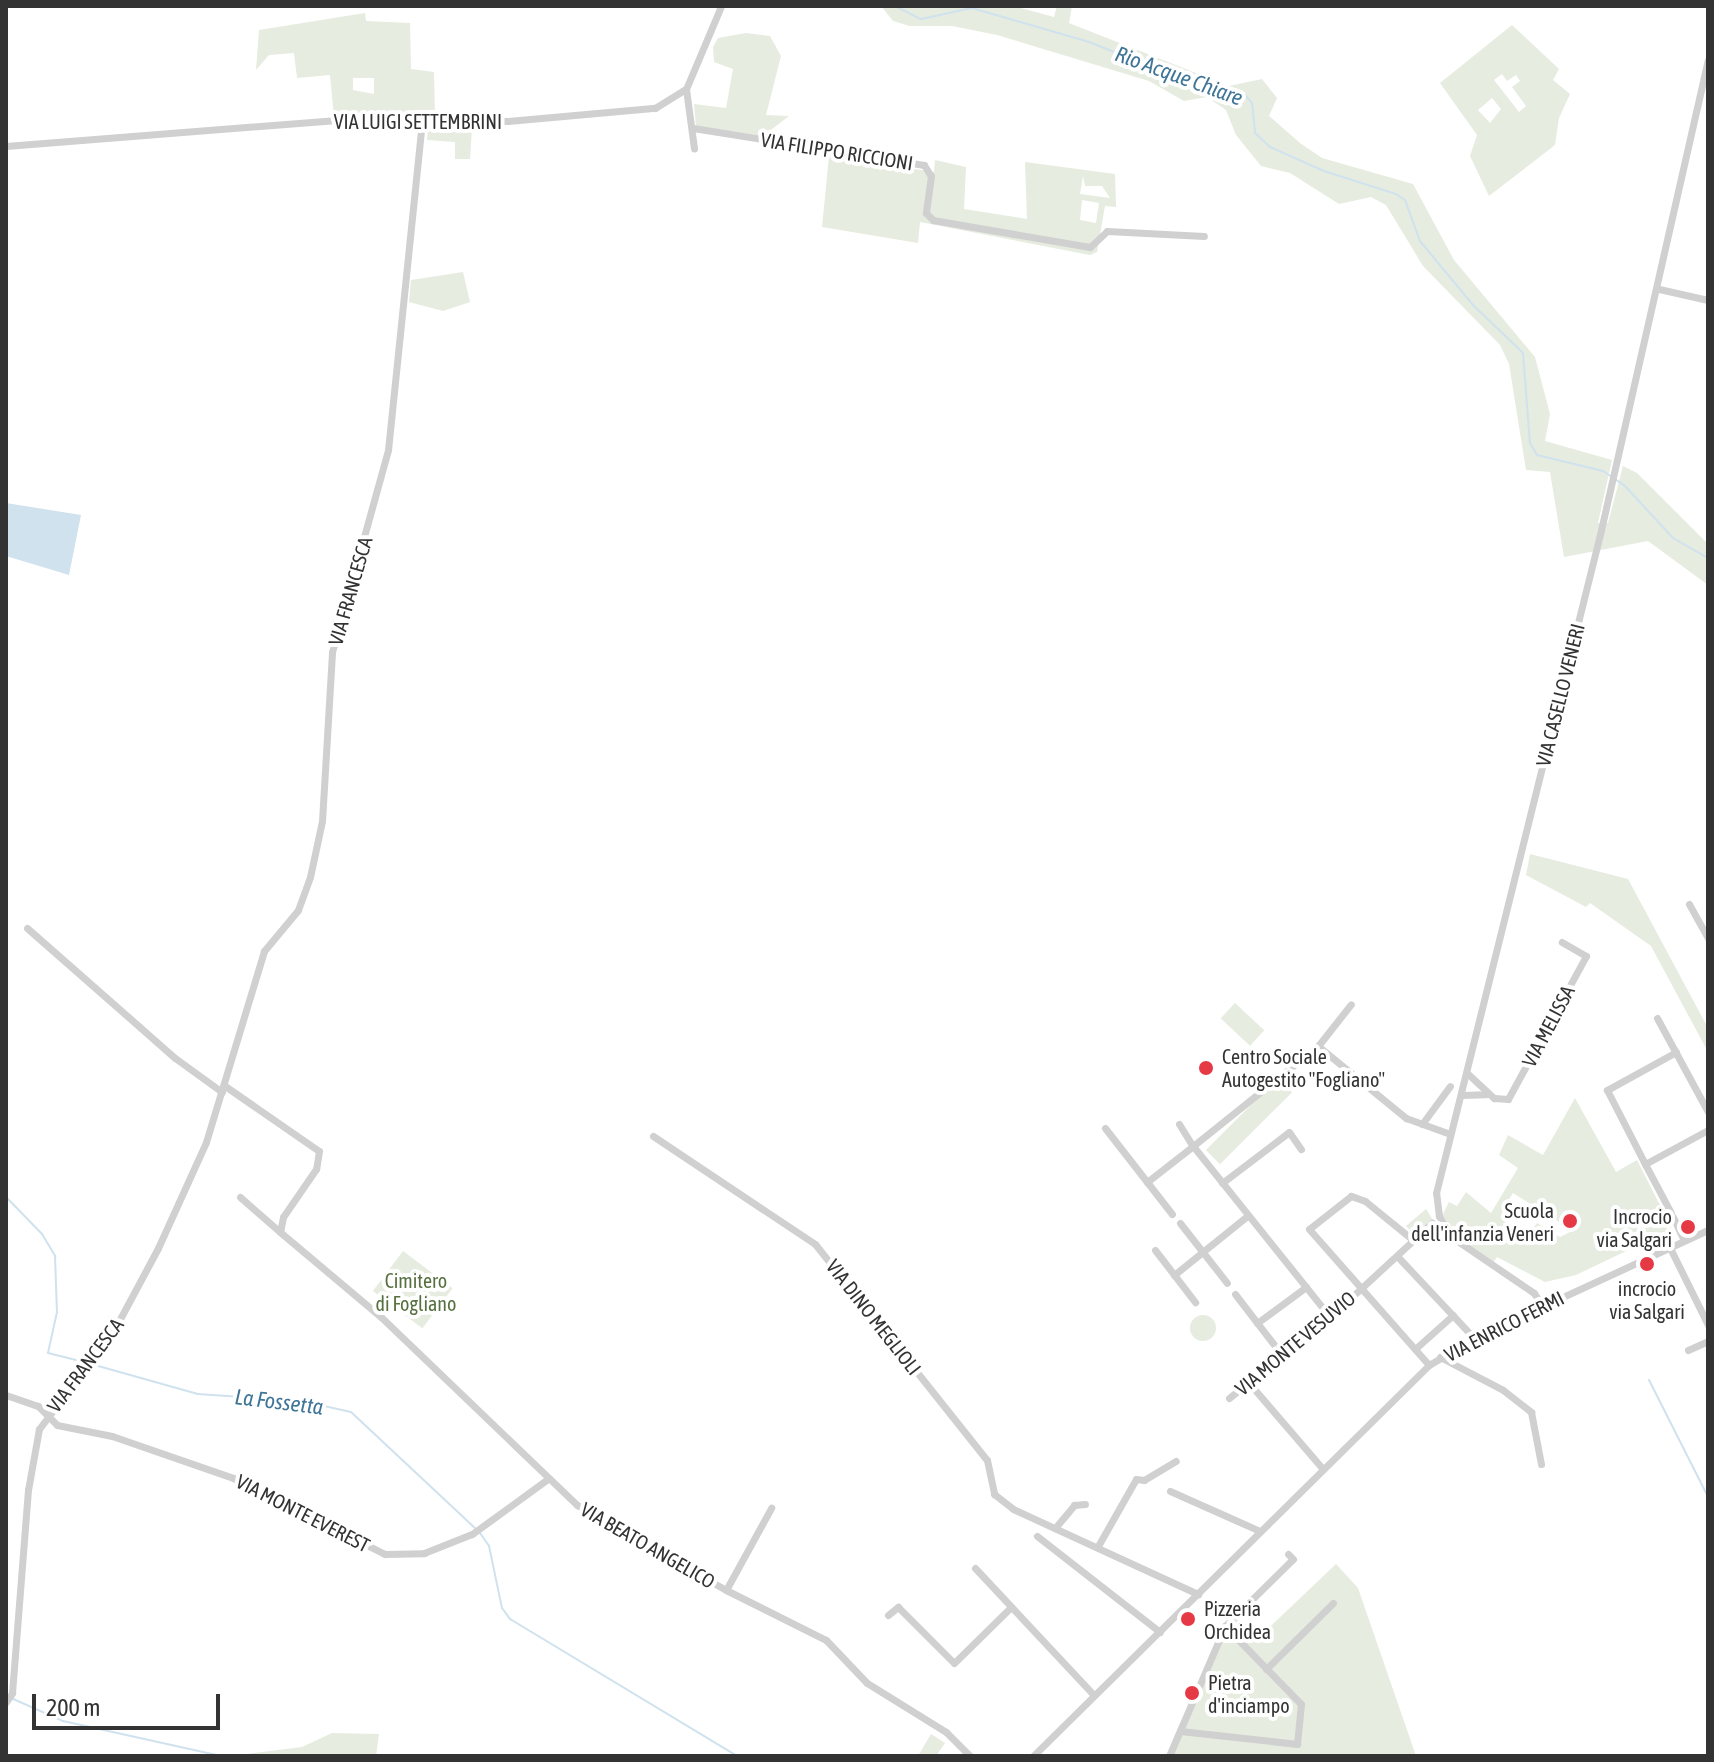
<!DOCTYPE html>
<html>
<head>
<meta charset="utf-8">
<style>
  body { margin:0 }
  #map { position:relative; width:1714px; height:1762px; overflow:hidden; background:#fff; font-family:"Asap Condensed",sans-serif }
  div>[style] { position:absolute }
  .green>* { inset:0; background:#e6ecdf; transform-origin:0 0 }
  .round { border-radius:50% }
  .water>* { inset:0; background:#cfe2ee }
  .stream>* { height:2px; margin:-1px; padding:0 1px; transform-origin:1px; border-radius:1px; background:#cfe2ee }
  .minor>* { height:7px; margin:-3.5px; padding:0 3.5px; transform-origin:3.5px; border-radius:3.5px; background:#d0d0d0 }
  .dots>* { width:22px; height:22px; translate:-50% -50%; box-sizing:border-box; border:4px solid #fff; border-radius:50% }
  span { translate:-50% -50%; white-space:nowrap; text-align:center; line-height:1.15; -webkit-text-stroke:8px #fff; paint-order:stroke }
  .street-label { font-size:20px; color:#333 }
  .poi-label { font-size:20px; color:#333 }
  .left { translate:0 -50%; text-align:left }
  .right { translate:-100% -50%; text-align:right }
  .park-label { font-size:20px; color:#56703f }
  .water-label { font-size:22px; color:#3f7597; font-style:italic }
  .frame { position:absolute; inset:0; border:8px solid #333; pointer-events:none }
  .scale { position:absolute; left:32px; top:1694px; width:188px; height:36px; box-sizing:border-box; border:4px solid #333; border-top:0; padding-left:10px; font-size:24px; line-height:28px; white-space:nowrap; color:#333; -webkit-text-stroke:6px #fff; paint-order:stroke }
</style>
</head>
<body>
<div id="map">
  <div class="green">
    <div style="clip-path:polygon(881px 6px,1013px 6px,1054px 17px,1057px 6px,1072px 6px,1069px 23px,1229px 86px,1262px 79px,1277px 98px,1269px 116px,1300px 143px,1322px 158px,1413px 184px,1454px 260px,1535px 357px,1550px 414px,1545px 441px,1612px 460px,1598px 523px,1608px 523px,1623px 466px,1637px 473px,1708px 544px,1708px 585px,1648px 541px,1564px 557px,1550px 472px,1526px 470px,1509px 364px,1500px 345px,1423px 266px,1386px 205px,1371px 197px,1339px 204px,1290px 173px,1261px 166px,1236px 135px,1226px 110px,1207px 97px,1184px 101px,1149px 81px,997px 35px,952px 26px,910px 26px,893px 21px)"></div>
    <div style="clip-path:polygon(evenodd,365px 13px,366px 21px,410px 23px,411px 69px,434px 72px,435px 116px,334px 117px,330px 75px,297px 78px,294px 53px,269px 55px,256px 70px,259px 30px,365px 13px,353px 78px,374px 78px,374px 94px,353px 90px,353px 78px)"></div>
    <div style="clip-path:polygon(evenodd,1512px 25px,1559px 69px,1553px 80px,1570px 94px,1559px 118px,1555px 145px,1489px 196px,1470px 156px,1477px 135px,1440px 83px,1512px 25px,1502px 74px,1507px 81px,1516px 75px,1520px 81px,1512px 87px,1526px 106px,1519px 112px,1494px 80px,1502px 74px,1512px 25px,1492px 98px,1501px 109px,1490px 123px,1478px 110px,1492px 98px)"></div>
    <div style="clip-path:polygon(746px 33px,770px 36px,781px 56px,766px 115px,789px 116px,763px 136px,696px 126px,694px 104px,726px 108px,733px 69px,714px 62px,713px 47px,718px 38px)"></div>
    <div style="clip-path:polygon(428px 126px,472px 128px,470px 159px,455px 159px,455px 142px,427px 140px)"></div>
    <div style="clip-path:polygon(evenodd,829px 156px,934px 172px,935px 160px,966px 167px,964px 209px,1027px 219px,1025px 162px,1115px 174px,1116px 207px,1105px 206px,1097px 252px,1090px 255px,920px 222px,918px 243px,822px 227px,829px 156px,1083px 176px,1085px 186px,1102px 186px,1110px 198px,1080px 194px,1083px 176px,829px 156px,1082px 200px,1099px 203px,1096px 223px,1080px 220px,1082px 200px)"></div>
    <div style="clip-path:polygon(463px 272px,470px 302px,443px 311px,409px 302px,411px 280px)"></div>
    <div style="clip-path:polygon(1530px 854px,1628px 879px,1708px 1028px,1708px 1052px,1651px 946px,1590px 903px,1586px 907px,1526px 875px)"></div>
    <div style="left:1235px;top:1003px;width:40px;height:21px;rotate:43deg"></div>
    <div style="left:1278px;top:1078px;width:20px;height:102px;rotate:45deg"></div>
    <div style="clip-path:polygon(evenodd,1575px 1098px,1616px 1172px,1637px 1160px,1672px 1229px,1576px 1275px,1545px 1282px,1497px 1257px,1492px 1264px,1452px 1234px,1442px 1216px,1449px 1202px,1457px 1206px,1466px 1192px,1491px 1213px,1518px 1168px,1499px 1155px,1508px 1135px,1543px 1155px,1575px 1098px,1513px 1193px,1572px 1230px,1572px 1231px,1560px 1237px,1537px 1223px,1524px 1240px,1505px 1228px,1514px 1214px,1504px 1207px,1513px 1193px)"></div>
    <div style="clip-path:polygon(1426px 1209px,1436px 1225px,1420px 1240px,1406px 1226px)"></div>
    <div style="left:403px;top:1251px;width:62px;height:50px;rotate:37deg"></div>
    <div class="round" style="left:1190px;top:1315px;width:26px;height:26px"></div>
    <div style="clip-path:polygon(1336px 1564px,1358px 1588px,1416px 1756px,1169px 1756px,1233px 1615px,1255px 1641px)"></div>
    <div style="clip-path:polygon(332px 1733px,379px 1734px,376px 1756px,231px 1756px,302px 1747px)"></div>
    <div style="clip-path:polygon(931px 1734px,945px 1743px,936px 1756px,918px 1756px)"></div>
  </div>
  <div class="water">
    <div style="clip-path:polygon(6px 503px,81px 515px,69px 575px,6px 556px)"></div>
  </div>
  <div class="stream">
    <div style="left:895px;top:6px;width:29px;rotate:27deg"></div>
    <div style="left:921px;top:19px;width:52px;rotate:-12.2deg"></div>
    <div style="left:972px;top:8px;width:122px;rotate:16.2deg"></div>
    <div style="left:1089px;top:42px;width:133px;rotate:21.6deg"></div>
    <div style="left:1213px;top:91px;width:32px;rotate:7deg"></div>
    <div style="left:1245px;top:95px;width:11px;rotate:49deg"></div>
    <div style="left:1252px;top:103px;width:30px;rotate:84deg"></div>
    <div style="left:1255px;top:133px;width:21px;rotate:43deg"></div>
    <div style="left:1270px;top:147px;width:59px;rotate:24deg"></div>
    <div style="left:1324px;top:171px;width:76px;rotate:17.7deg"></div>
    <div style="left:1396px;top:194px;width:11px;rotate:34deg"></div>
    <div style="left:1405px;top:200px;width:44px;rotate:69.9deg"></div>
    <div style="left:1420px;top:241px;width:83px;rotate:50.4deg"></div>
    <div style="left:1473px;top:305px;width:69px;rotate:43.8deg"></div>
    <div style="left:1523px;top:353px;width:90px;rotate:85.6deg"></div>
    <div style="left:1530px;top:443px;width:14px;rotate:60deg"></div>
    <div style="left:1537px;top:455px;width:68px;rotate:13.6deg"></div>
    <div style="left:1603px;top:471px;width:27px;rotate:34deg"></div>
    <div style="left:1625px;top:486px;width:71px;rotate:47.3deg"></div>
    <div style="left:1673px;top:538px;width:40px;rotate:29.7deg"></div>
    <div style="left:6px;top:1197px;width:52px;rotate:45.8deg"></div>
    <div style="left:42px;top:1234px;width:26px;rotate:59deg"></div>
    <div style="left:55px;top:1256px;width:56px;rotate:88deg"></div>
    <div style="left:57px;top:1312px;width:42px;rotate:102.4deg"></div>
    <div style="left:48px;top:1353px;width:36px;rotate:14deg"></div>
    <div style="left:91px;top:1364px;width:111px;rotate:15.7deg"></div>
    <div style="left:198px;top:1394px;width:104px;rotate:3.9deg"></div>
    <div style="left:302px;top:1401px;width:50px;rotate:12.7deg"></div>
    <div style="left:351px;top:1412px;width:170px;rotate:43.1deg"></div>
    <div style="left:1649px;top:1380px;width:131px;rotate:63.2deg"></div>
    <div style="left:480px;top:1533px;width:16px;rotate:55deg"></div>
    <div style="left:489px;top:1546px;width:63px;rotate:78.2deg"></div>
    <div style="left:502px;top:1608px;width:14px;rotate:54deg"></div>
    <div style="left:510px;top:1619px;width:265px;rotate:31.1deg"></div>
    <div style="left:11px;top:1698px;width:57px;rotate:23.9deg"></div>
    <div style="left:63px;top:1721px;width:162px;rotate:12.5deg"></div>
    <div style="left:372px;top:1756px;width:4px"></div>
  </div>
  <div class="minor">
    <div style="left:686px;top:89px;width:60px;rotate:82.3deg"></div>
    <div style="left:693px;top:128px;width:234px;rotate:9.1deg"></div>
    <div style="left:924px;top:165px;width:13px;rotate:58deg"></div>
    <div style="left:931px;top:176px;width:37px;rotate:98deg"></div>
    <div style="left:926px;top:213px;width:10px;rotate:45deg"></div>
    <div style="left:933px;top:220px;width:159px;rotate:9.8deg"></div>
    <div style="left:1090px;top:247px;width:23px;rotate:-43deg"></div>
    <div style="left:1107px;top:231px;width:97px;rotate:3deg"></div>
    <div style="left:6px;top:146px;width:355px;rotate:-4.5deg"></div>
    <div style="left:360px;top:118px;width:148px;rotate:1.2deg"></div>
    <div style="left:508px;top:121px;width:148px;rotate:-5.1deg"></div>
    <div style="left:655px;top:108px;width:36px;rotate:-32deg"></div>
    <div style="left:686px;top:89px;width:90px;rotate:-67.1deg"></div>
    <div style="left:1659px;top:289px;width:50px;rotate:12.7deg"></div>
    <div style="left:1689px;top:904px;width:39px;rotate:61deg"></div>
    <div style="left:27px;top:928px;width:197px;rotate:41.3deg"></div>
    <div style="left:175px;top:1058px;width:58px;rotate:35.9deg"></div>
    <div style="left:1657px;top:1018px;width:107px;rotate:61.5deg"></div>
    <div style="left:1318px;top:1046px;width:53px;rotate:-51.8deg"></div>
    <div style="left:1676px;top:1052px;width:79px;rotate:151.2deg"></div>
    <div style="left:1607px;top:1090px;width:83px;rotate:62.8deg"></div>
    <div style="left:1645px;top:1164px;width:72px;rotate:-28.4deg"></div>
    <div style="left:1467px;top:1073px;width:37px;rotate:43deg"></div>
    <div style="left:1494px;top:1098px;width:14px;rotate:4deg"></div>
    <div style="left:1508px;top:1099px;width:163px;rotate:-61.4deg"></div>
    <div style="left:1586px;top:956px;width:28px;rotate:-150deg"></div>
    <div style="left:225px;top:1086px;width:114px;rotate:34.7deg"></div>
    <div style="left:319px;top:1151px;width:18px;rotate:99deg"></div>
    <div style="left:316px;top:1169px;width:58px;rotate:124.5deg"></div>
    <div style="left:283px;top:1217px;width:15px;rotate:101deg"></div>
    <div style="left:280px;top:1232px;width:132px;rotate:40.1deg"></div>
    <div style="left:381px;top:1317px;width:272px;rotate:43.8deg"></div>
    <div style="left:577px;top:1505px;width:172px;rotate:29.7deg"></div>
    <div style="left:726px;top:1590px;width:112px;rotate:26.6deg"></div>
    <div style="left:826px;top:1640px;width:59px;rotate:46.4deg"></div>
    <div style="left:867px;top:1683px;width:93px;rotate:31.8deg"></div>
    <div style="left:946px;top:1732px;width:34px;rotate:45deg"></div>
    <div style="left:1461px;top:1095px;width:25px;rotate:-2deg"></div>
    <div style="left:1179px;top:1124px;width:26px;rotate:58deg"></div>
    <div style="left:1193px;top:1146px;width:160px;rotate:-38.7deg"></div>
    <div style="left:1318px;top:1046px;width:114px;rotate:39.3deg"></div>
    <div style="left:1406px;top:1118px;width:47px;rotate:20deg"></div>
    <div style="left:1422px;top:1124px;width:47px;rotate:-53.6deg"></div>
    <div style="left:1105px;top:1128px;width:109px;rotate:52.1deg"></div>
    <div style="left:653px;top:1136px;width:195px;rotate:33.7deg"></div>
    <div style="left:815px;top:1244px;width:276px;rotate:51.5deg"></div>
    <div style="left:987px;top:1460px;width:35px;rotate:78deg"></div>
    <div style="left:994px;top:1494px;width:24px;rotate:38deg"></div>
    <div style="left:1013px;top:1509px;width:204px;rotate:24.7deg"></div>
    <div style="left:1645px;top:1164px;width:55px;rotate:62deg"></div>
    <div style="left:1147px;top:1182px;width:58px;rotate:-38deg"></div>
    <div style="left:1193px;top:1146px;width:219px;rotate:51.3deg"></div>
    <div style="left:1222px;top:1183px;width:84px;rotate:-37.3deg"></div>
    <div style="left:1289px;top:1132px;width:21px;rotate:55deg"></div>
    <div style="left:240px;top:1197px;width:53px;rotate:41.2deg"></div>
    <div style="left:1673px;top:1217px;width:26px;rotate:65deg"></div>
    <div style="left:1180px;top:1223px;width:76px;rotate:51.9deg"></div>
    <div style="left:1413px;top:1240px;width:62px;rotate:-140.9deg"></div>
    <div style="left:1365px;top:1201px;width:15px;rotate:-160deg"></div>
    <div style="left:1351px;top:1196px;width:53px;rotate:141.8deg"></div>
    <div style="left:1309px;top:1229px;width:181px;rotate:48.6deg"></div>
    <div style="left:1670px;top:1248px;width:86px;rotate:63.7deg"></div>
    <div style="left:1155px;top:1250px;width:66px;rotate:52.4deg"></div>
    <div style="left:1397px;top:1256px;width:112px;rotate:46.8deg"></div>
    <div style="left:1174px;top:1275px;width:94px;rotate:-38.9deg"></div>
    <div style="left:1235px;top:1294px;width:77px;rotate:52.4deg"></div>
    <div style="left:1543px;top:1306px;width:16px;rotate:-125deg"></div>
    <div style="left:1534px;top:1293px;width:102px;rotate:-145.8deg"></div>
    <div style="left:1450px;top:1236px;width:23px;rotate:-119deg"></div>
    <div style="left:1439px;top:1216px;width:23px;rotate:-97deg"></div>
    <div style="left:1436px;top:1193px;width:683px;rotate:-76.02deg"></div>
    <div style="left:1601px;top:530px;width:482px;rotate:-77.2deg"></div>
    <div style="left:1257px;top:1323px;width:61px;rotate:-36.3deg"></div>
    <div style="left:1415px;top:1349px;width:51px;rotate:-41.8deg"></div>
    <div style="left:1688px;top:1350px;width:22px;rotate:-24deg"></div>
    <div style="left:1440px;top:1357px;width:71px;rotate:27.6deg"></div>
    <div style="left:1503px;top:1390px;width:36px;rotate:38deg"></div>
    <div style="left:1531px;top:1412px;width:53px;rotate:79.1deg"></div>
    <div style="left:1249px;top:1383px;width:112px;rotate:49.3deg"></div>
    <div style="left:6px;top:1395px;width:34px;rotate:19deg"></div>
    <div style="left:38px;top:1406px;width:27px;rotate:45deg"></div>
    <div style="left:57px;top:1425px;width:56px;rotate:11.3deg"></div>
    <div style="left:112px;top:1436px;width:128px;rotate:19.1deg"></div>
    <div style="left:233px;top:1478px;width:170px;rotate:26.6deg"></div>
    <div style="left:385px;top:1554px;width:39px;rotate:-1deg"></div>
    <div style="left:424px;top:1553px;width:52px;rotate:-21.6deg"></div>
    <div style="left:472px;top:1534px;width:95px;rotate:-36deg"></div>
    <div style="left:1229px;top:1398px;width:129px;rotate:-38.7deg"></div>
    <div style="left:1330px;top:1317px;width:139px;rotate:-42.7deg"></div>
    <div style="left:1170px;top:1491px;width:98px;rotate:24deg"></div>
    <div style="left:1055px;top:1528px;width:30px;rotate:-50deg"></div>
    <div style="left:1074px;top:1505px;width:11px;rotate:-5deg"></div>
    <div style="left:1037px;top:1536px;width:156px;rotate:38deg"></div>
    <div style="left:1098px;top:1546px;width:77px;rotate:-60.4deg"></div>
    <div style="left:1136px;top:1479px;width:8px;rotate:7deg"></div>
    <div style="left:1144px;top:1480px;width:37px;rotate:-31deg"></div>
    <div style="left:975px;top:1568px;width:174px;rotate:46.9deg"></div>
    <div style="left:726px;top:1590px;width:94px;rotate:-61.2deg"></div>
    <div style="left:888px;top:1615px;width:13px;rotate:-39deg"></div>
    <div style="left:898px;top:1607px;width:79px;rotate:45deg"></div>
    <div style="left:954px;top:1663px;width:80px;rotate:-44.5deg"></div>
    <div style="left:1266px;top:1669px;width:94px;rotate:-44.6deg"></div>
    <div style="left:6px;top:1702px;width:11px;rotate:-56deg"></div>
    <div style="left:12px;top:1693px;width:204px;rotate:-85.5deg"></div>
    <div style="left:28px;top:1490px;width:62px;rotate:-79.8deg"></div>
    <div style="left:39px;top:1429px;width:122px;rotate:-52.7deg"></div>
    <div style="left:113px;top:1332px;width:95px;rotate:-61.8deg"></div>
    <div style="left:158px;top:1248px;width:116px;rotate:-65.6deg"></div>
    <div style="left:206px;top:1142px;width:200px;rotate:-73.1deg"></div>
    <div style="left:264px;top:951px;width:53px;rotate:-50.3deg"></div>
    <div style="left:298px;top:910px;width:35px;rotate:-70deg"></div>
    <div style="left:310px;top:877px;width:57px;rotate:-77.9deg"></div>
    <div style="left:322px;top:821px;width:169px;rotate:-86.6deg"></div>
    <div style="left:332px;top:652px;width:210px;rotate:-74.5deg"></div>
    <div style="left:388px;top:450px;width:333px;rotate:-84.1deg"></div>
    <div style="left:1180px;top:1731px;width:118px;rotate:6.3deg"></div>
    <div style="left:1297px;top:1744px;width:40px;rotate:-84.3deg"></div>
    <div style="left:1301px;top:1704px;width:109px;rotate:-134.3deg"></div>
    <div style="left:1033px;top:1756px;width:557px;rotate:-44.64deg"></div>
    <div style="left:1429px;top:1365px;width:52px;rotate:-31deg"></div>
    <div style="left:1474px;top:1338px;width:258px;rotate:-24.8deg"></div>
    <div style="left:1169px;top:1756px;width:142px;rotate:-66.7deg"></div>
    <div style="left:1225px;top:1626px;width:95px;rotate:-44.6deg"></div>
    <div style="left:1293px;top:1559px;width:7px;rotate:-135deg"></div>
  </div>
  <div class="dots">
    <div style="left:1206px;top:1068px;background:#e63946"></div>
    <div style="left:1570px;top:1221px;background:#e63946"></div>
    <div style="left:1688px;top:1227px;background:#e63946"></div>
    <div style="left:1647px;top:1264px;background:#e63946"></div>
    <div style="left:1188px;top:1619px;background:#e63946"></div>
    <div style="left:1192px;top:1693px;background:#e63946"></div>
  </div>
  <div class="street-label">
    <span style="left:418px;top:121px">VIA LUIGI SETTEMBRINI</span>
    <span style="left:837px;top:151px;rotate:9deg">VIA FILIPPO RICCIONI</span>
    <span style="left:350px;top:591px;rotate:-74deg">VIA FRANCESCA</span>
    <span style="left:1560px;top:695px;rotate:-76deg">VIA CASELLO VENERI</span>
    <span style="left:1548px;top:1026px;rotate:-62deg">VIA MELISSA</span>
    <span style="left:874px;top:1317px;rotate:52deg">VIA DINO MEGLIOLI</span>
    <span style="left:1504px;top:1326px;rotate:-27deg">VIA ENRICO FERMI</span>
    <span style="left:1295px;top:1343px;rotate:-40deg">VIA MONTE VESUVIO</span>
    <span style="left:85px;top:1365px;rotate:-53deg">VIA FRANCESCA</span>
    <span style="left:303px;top:1513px;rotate:27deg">VIA MONTE EVEREST</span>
    <span style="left:648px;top:1545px;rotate:30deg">VIA BEATO ANGELICO</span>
  </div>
  <div class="poi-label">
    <span class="left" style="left:1222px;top:1068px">Centro Sociale<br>Autogestito "Fogliano"</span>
    <span class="right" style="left:1554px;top:1222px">Scuola<br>dell'infanzia Veneri</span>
    <span class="right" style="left:1672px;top:1228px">Incrocio<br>via Salgari</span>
    <span style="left:1647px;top:1300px">incrocio<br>via Salgari</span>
    <span class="left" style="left:1204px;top:1620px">Pizzeria<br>Orchidea</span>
    <span class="left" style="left:1208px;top:1694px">Pietra<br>d'inciampo</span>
  </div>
  <div class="park-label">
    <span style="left:416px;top:1292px">Cimitero<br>di Fogliano</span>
  </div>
  <div class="water-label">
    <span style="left:1179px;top:76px;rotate:20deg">Rio Acque Chiare</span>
    <span style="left:279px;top:1402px;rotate:7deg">La Fossetta</span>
  </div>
  <div class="frame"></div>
  <div class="scale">200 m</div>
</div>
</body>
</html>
